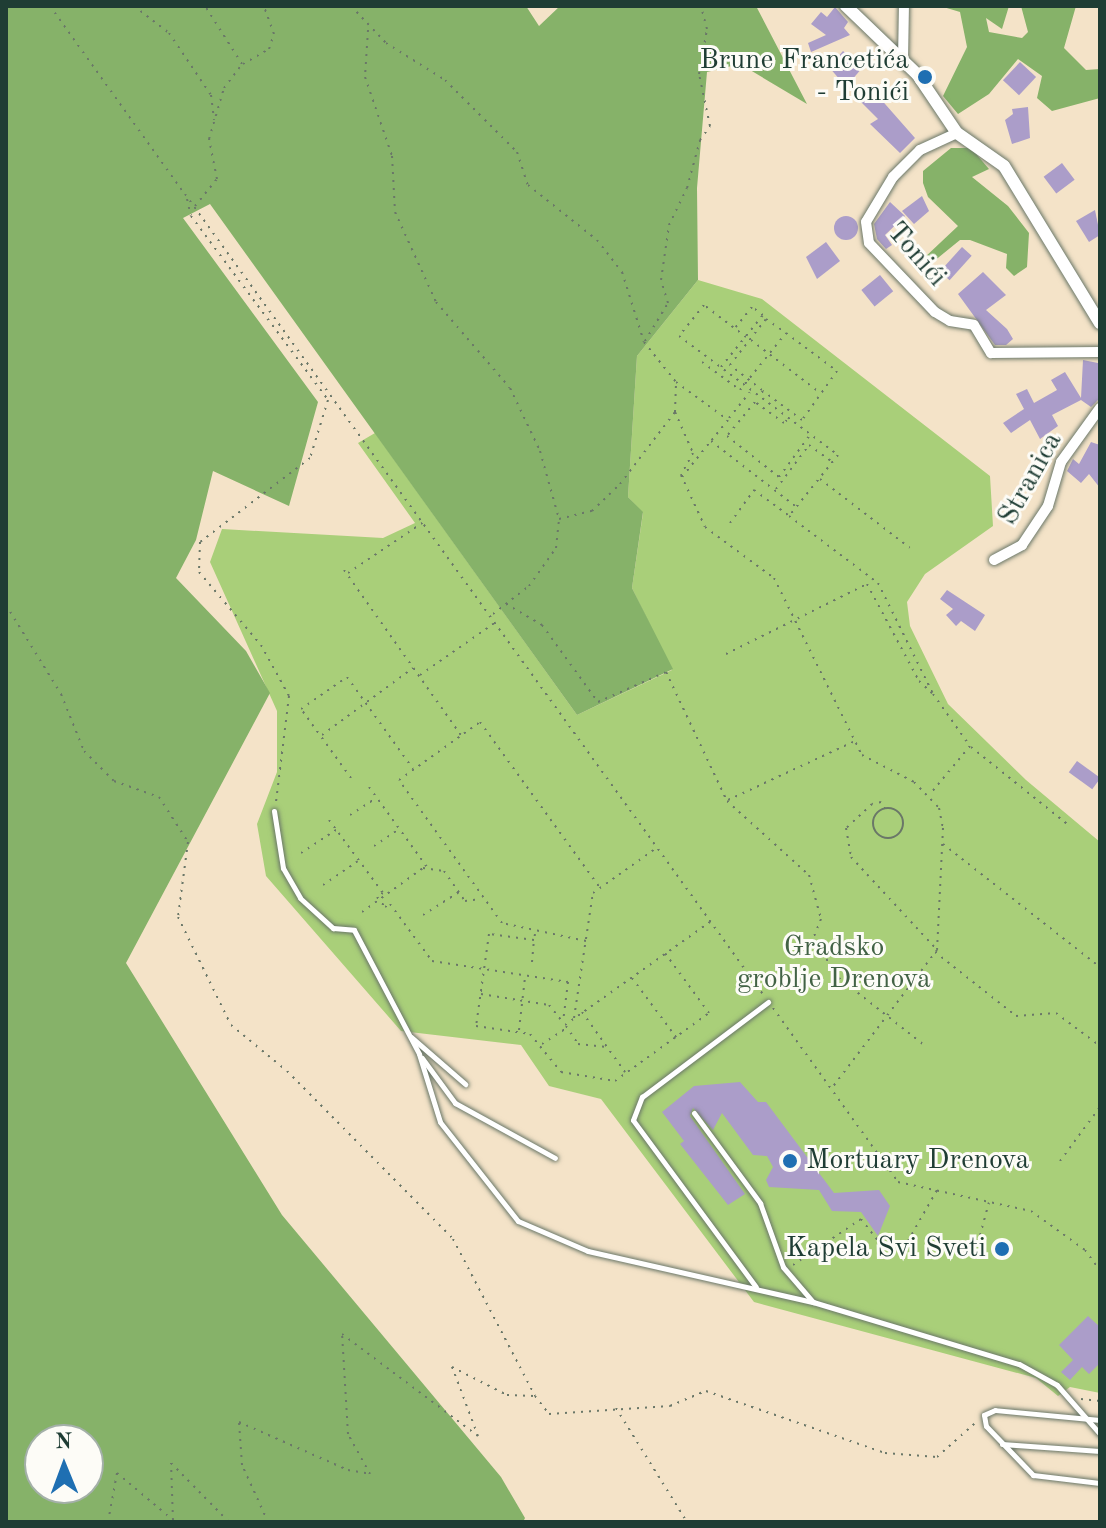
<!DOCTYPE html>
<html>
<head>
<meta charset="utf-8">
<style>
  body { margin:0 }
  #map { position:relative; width:1106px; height:1528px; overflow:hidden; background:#f4e3c8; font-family:"Old Standard TT",serif }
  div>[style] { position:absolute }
  .green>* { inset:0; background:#a9cf79 }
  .forest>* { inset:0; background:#86b269 }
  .building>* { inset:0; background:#ab9dc9; transform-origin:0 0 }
  .round { border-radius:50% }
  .path>* { height:2px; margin-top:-1px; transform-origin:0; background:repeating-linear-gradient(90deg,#6a7768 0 2px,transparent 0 8px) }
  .path>.ring { margin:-1px; padding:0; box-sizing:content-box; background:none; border:2px solid #6a7768; border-radius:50% }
  .roads { filter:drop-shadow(0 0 2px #6a7768) drop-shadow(0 0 2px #6a7768) }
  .service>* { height:5px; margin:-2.5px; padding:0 2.5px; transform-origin:2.5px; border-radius:2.5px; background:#fff }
  .minor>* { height:10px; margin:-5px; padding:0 5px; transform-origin:5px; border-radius:5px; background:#fff }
  .tertiary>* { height:12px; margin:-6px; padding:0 6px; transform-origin:6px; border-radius:6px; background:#fff }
  .dots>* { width:22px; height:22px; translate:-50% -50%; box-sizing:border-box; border:4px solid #fdfcf7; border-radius:50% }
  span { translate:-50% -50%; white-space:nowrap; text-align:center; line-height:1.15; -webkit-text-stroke:6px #fdfcf7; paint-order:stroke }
  .poi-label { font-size:28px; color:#1f3d34 }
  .right { translate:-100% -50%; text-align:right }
  .left { translate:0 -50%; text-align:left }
  .street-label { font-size:28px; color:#1f3d34 }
  .park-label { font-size:28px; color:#426245 }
  .frame { position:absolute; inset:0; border:8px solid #1f3d34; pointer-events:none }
  .north { position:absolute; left:24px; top:1424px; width:80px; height:80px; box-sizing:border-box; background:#fdfcf7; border:2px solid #a4b0a9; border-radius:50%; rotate:359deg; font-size:22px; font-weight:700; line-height:32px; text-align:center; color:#1f3d34 }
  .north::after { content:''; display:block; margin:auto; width:28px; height:36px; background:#1f6fb2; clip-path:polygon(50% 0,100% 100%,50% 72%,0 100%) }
</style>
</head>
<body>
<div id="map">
  <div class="green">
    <div style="clip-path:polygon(698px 280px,762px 299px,990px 476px,993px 526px,925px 574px,907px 602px,910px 626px,948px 704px,1026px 780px,1100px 842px,1100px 1393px,1070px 1387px,1058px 1396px,1036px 1378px,754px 1302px,601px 1099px,549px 1086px,521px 1045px,401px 1031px,266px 876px,257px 824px,277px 772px,277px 711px,210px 562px,222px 529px,383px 538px,415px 523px,358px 443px,375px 433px,577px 715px,672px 670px,632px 588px,643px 513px,628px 497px,637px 356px)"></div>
  </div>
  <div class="forest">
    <div style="clip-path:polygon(evenodd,6px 6px,526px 6px,539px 26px,560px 6px,756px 6px,807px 104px,740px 64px,707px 72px,697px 188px,698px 280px,637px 356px,628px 497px,643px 512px,632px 588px,673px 669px,577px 715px,210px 204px,183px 218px,318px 402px,289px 506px,213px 471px,196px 540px,176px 578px,246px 651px,270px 693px,126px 963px,282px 1215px,501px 1477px,525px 1518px,523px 1522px,6px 1522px,6px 6px,40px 1440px,88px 1440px,88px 1488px,40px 1488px,40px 1440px)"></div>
    <div style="clip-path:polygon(940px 6px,1009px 6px,1002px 29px,986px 18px,989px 32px,1022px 38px,1028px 32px,1021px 6px,1076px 6px,1064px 48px,1086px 70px,1100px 69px,1100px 98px,1052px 111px,1037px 98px,1042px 76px,1018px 59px,989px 94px,958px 114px,943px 96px,967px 47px,960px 12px)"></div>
    <div style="clip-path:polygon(951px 148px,971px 148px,989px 169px,972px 177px,1008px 206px,1029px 233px,1027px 267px,1014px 276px,1006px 268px,1007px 254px,970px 240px,960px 240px,928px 266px,923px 259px,958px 226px,928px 197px,923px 183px,923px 171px)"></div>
  </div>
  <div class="building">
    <div style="clip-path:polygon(835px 7px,848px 22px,844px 28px,850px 35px,811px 52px,808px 43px,826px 35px,811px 24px,821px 12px,827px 17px)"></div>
    <div style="clip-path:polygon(843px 51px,862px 68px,846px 87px,829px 67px)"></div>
    <div style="left:1020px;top:62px;width:22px;height:25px;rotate:43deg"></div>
    <div style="clip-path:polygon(871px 88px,915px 138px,900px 153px,870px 124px,878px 119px,859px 100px)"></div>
    <div style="clip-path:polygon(1028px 107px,1030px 138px,1012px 144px,1005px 120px,1013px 114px,1012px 109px)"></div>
    <div style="left:1062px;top:163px;width:21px;height:23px;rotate:53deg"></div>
    <div style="clip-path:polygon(922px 196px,929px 211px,914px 224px,902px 211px)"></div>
    <div style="clip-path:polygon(890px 202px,905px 216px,885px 235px,892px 245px,886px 249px,877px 239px,874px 224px)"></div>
    <div style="clip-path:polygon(1095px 210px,1100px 235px,1089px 242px,1076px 221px)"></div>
    <div class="round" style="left:834px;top:216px;width:24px;height:24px"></div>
    <div style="clip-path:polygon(826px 242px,840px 261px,817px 279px,806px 257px)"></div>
    <div style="left:962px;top:247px;width:13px;height:33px;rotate:42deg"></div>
    <div style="clip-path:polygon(983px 272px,1006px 295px,986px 310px,1007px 329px,1013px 339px,1006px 345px,995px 345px,958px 294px)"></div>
    <div style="left:880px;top:275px;width:21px;height:24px;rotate:51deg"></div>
    <div style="clip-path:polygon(1083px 360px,1098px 363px,1098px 400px,1091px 407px,1081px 400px,1052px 415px,1058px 426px,1040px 439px,1030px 420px,1011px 433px,1003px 423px,1024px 409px,1016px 394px,1027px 389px,1034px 403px,1057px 390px,1051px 380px,1065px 372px,1081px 398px)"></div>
    <div style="clip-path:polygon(1091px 442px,1100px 445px,1100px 488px,1089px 474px,1081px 483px,1067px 471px,1073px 459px,1079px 464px)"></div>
    <div style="clip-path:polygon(947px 590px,985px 615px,975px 631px,961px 621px,956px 626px,946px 615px,953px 609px,940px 599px)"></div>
    <div style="left:1077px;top:761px;width:29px;height:14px;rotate:36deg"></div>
    <div style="clip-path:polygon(740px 1082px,758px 1102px,766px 1102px,834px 1193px,879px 1190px,890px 1206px,878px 1236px,861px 1212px,832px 1211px,819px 1190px,769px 1187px,766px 1180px,773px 1167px,767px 1156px,753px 1155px,722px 1113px,713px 1130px,693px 1108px,690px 1116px,745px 1194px,728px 1205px,680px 1144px,684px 1141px,662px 1112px,694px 1086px)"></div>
    <div class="round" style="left:994px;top:1241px;width:16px;height:16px"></div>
    <div style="clip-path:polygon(1088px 1316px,1100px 1327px,1100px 1363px,1089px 1374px,1082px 1367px,1070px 1380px,1061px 1372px,1073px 1360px,1059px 1345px)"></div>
  </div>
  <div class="path">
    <div style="left:50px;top:6px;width:230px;rotate:54.4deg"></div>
    <div style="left:134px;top:6px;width:44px;rotate:37.6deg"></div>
    <div style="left:169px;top:33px;width:75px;rotate:55.9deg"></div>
    <div style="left:211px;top:95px;width:25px;rotate:83deg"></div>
    <div style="left:351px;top:6px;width:51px;rotate:46.6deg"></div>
    <div style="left:386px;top:43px;width:70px;rotate:32.1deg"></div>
    <div style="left:445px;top:80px;width:102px;rotate:45deg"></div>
    <div style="left:517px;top:152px;width:35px;rotate:72deg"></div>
    <div style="left:528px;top:185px;width:88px;rotate:38.6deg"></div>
    <div style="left:597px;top:240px;width:41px;rotate:52deg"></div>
    <div style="left:622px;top:272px;width:73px;rotate:72.6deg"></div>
    <div style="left:644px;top:342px;width:51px;rotate:51.3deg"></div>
    <div style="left:676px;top:382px;width:64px;rotate:36.2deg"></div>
    <div style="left:728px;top:420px;width:27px;rotate:129deg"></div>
    <div style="left:711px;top:441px;width:106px;rotate:37.7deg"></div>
    <div style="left:368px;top:30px;width:47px;rotate:93.7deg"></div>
    <div style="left:365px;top:77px;width:83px;rotate:71.1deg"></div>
    <div style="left:392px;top:156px;width:56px;rotate:86.9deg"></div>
    <div style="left:395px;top:212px;width:99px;rotate:65.5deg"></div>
    <div style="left:436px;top:302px;width:113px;rotate:49.3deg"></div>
    <div style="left:510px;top:388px;width:70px;rotate:64.5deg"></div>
    <div style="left:540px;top:451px;width:71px;rotate:74.4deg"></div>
    <div style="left:243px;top:64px;width:30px;rotate:-30deg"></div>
    <div style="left:269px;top:49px;width:16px;rotate:-72deg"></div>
    <div style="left:274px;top:34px;width:30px;rotate:-110deg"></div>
    <div style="left:185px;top:194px;width:986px;rotate:54.16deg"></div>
    <div style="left:187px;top:199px;width:17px;rotate:77deg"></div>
    <div style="left:191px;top:216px;width:229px;rotate:53.3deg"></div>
    <div style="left:328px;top:400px;width:61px;rotate:107.2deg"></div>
    <div style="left:310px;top:458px;width:138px;rotate:142.6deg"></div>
    <div style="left:200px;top:542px;width:30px;rotate:92deg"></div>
    <div style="left:199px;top:572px;width:96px;rotate:49.7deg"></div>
    <div style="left:261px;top:645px;width:58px;rotate:61.2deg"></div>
    <div style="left:289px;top:696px;width:107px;rotate:97deg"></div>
    <div style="left:195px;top:206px;width:35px;rotate:-51deg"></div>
    <div style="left:217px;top:179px;width:41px;rotate:-101.3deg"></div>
    <div style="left:209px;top:139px;width:53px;rotate:-73.6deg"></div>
    <div style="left:224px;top:88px;width:30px;rotate:-53deg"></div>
    <div style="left:242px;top:64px;width:69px;rotate:-122.5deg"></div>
    <div style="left:746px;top:337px;width:53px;rotate:-142.7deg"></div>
    <div style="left:704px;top:305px;width:40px;rotate:129deg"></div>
    <div style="left:679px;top:336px;width:199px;rotate:36.8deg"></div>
    <div style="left:838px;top:455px;width:78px;rotate:128.8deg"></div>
    <div style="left:789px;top:516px;width:111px;rotate:37deg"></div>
    <div style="left:878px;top:583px;width:124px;rotate:63.6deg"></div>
    <div style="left:933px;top:694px;width:64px;rotate:54.6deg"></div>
    <div style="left:970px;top:746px;width:61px;rotate:129.7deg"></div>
    <div style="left:751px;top:340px;width:86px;rotate:37.4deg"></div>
    <div style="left:645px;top:341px;width:44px;rotate:-58.8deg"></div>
    <div style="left:668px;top:303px;width:24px;rotate:-107deg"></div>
    <div style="left:661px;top:280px;width:56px;rotate:-81.7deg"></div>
    <div style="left:669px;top:225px;width:41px;rotate:-64.1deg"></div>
    <div style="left:687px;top:188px;width:50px;rotate:-74.8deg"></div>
    <div style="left:700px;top:140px;width:17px;rotate:-54deg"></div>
    <div style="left:710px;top:126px;width:53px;rotate:-101.9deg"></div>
    <div style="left:699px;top:74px;width:46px;rotate:-79.9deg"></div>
    <div style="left:707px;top:29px;width:24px;rotate:-105deg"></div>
    <div style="left:702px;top:362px;width:47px;rotate:36.4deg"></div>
    <div style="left:740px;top:390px;width:73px;rotate:-51.1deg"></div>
    <div style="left:786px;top:333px;width:64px;rotate:36.7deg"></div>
    <div style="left:837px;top:371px;width:60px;rotate:125.5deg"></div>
    <div style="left:802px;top:420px;width:49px;rotate:-143.4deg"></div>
    <div style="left:763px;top:391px;width:6px;rotate:129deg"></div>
    <div style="left:721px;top:367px;width:67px;rotate:-51.1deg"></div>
    <div style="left:763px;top:315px;width:14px;rotate:-144deg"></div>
    <div style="left:752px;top:307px;width:26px;rotate:129deg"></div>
    <div style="left:762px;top:390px;width:41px;rotate:-142deg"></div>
    <div style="left:730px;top:365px;width:58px;rotate:-52deg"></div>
    <div style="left:766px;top:319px;width:24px;rotate:35deg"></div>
    <div style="left:675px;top:412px;width:45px;rotate:66.3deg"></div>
    <div style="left:693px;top:453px;width:25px;rotate:119deg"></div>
    <div style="left:681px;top:475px;width:57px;rotate:65.2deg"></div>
    <div style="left:705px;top:527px;width:86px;rotate:36.5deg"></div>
    <div style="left:774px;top:578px;width:198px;rotate:63.6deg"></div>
    <div style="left:862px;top:755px;width:59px;rotate:27.4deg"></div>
    <div style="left:914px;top:782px;width:36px;rotate:46deg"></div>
    <div style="left:939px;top:808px;width:20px;rotate:79deg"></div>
    <div style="left:943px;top:828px;width:122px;rotate:92.8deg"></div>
    <div style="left:937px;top:950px;width:173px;rotate:127.3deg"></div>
    <div style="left:729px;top:418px;width:33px;rotate:-51deg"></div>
    <div style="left:787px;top:420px;width:4px;rotate:135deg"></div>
    <div style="left:784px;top:423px;width:36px;rotate:-144deg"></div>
    <div style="left:755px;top:402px;width:44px;rotate:129.5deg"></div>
    <div style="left:727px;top:436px;width:66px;rotate:38.3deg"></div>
    <div style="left:779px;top:477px;width:52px;rotate:-53.6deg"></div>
    <div style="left:682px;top:477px;width:45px;rotate:-51.3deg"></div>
    <div style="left:820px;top:479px;width:113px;rotate:37.5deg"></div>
    <div style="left:776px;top:489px;width:55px;rotate:-53.1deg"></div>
    <div style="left:809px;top:445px;width:27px;rotate:36deg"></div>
    <div style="left:730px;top:523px;width:41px;rotate:-54deg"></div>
    <div style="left:754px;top:490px;width:42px;rotate:36.3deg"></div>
    <div style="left:344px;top:570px;width:202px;rotate:54.7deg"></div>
    <div style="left:348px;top:573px;width:93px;rotate:-34deg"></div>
    <div style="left:506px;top:604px;width:42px;rotate:30.3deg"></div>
    <div style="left:542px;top:625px;width:95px;rotate:54deg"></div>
    <div style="left:598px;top:702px;width:74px;rotate:-23.8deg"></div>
    <div style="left:666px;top:672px;width:143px;rotate:64.7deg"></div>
    <div style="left:727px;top:801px;width:110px;rotate:42.1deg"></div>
    <div style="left:809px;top:875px;width:46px;rotate:74.7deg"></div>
    <div style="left:821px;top:919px;width:22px;rotate:112deg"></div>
    <div style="left:813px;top:939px;width:47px;rotate:56.3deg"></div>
    <div style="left:839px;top:978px;width:107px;rotate:38.2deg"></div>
    <div style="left:6px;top:605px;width:105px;rotate:58.3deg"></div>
    <div style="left:61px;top:694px;width:61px;rotate:68deg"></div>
    <div style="left:84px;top:751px;width:42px;rotate:45deg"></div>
    <div style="left:114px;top:781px;width:48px;rotate:19.6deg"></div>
    <div style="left:159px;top:797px;width:54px;rotate:57.2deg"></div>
    <div style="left:188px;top:842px;width:76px;rotate:97.6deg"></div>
    <div style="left:178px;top:917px;width:120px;rotate:63.9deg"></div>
    <div style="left:231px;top:1025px;width:72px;rotate:39.4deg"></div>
    <div style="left:287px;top:1071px;width:236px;rotate:45.3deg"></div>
    <div style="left:453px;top:1239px;width:177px;rotate:62.4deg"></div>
    <div style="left:535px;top:1396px;width:23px;rotate:52deg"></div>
    <div style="left:549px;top:1414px;width:121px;rotate:-3.8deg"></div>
    <div style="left:670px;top:1406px;width:39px;rotate:-23deg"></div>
    <div style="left:706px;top:1391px;width:189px;rotate:19.1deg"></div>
    <div style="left:885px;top:1453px;width:52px;rotate:4.4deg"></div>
    <div style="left:937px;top:1457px;width:50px;rotate:-41.7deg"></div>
    <div style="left:493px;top:614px;width:46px;rotate:-37.9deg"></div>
    <div style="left:529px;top:586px;width:47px;rotate:-54.6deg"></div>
    <div style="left:556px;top:548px;width:29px;rotate:-84deg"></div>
    <div style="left:559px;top:519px;width:34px;rotate:-14deg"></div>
    <div style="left:592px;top:511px;width:39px;rotate:-44deg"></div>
    <div style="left:620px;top:484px;width:91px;rotate:-52.6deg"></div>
    <div style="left:675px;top:412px;width:29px;rotate:-88deg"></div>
    <div style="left:726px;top:654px;width:157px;rotate:-26.4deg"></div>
    <div style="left:867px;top:584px;width:110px;rotate:61.8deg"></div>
    <div style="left:919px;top:681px;width:18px;rotate:43deg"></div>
    <div style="left:420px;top:675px;width:93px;rotate:-34.9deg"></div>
    <div style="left:322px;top:735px;width:113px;rotate:-36.4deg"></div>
    <div style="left:971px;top:747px;width:123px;rotate:38.7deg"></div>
    <div style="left:351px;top:778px;width:85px;rotate:-125.9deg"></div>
    <div style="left:301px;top:709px;width:56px;rotate:-34.8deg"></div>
    <div style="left:347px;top:677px;width:113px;rotate:54.3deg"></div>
    <div style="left:369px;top:787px;width:99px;rotate:54.1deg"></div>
    <div style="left:728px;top:800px;width:138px;rotate:-24.9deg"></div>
    <div class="ring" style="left:873px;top:808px;width:28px;height:28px"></div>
    <div style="left:885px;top:809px;width:8px;rotate:-120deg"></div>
    <div style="left:881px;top:802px;width:9px;rotate:167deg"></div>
    <div style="left:872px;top:804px;width:35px;rotate:137deg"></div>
    <div style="left:846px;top:828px;width:29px;rotate:80deg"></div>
    <div style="left:851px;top:857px;width:127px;rotate:47.2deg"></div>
    <div style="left:350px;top:815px;width:31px;rotate:-33deg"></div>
    <div style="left:329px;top:820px;width:91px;rotate:53.5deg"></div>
    <div style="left:383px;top:893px;width:7px;rotate:146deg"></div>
    <div style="left:377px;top:897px;width:13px;rotate:51deg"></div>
    <div style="left:385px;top:907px;width:6px;rotate:-31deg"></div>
    <div style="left:390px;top:904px;width:71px;rotate:53.6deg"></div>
    <div style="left:432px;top:961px;width:138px;rotate:8.8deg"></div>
    <div style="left:568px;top:982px;width:40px;rotate:97.1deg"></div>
    <div style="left:943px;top:844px;width:199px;rotate:38.1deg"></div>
    <div style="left:374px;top:846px;width:30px;rotate:-34deg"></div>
    <div style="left:301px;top:853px;width:42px;rotate:-33.3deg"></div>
    <div style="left:323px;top:885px;width:42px;rotate:-34.4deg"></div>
    <div style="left:362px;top:912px;width:75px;rotate:-35.8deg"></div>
    <div style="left:423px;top:868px;width:21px;rotate:8deg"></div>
    <div style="left:444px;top:871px;width:37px;rotate:55deg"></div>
    <div style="left:465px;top:901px;width:16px;rotate:-7deg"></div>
    <div style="left:423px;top:915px;width:43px;rotate:-32.6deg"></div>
    <div style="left:535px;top:934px;width:6px;rotate:99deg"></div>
    <div style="left:534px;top:940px;width:45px;rotate:-172.4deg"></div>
    <div style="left:489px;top:934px;width:93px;rotate:98deg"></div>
    <div style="left:476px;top:1026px;width:55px;rotate:8.4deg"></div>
    <div style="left:530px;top:1034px;width:49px;rotate:50.8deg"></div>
    <div style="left:561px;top:1072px;width:55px;rotate:9.5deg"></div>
    <div style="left:615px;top:1081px;width:116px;rotate:-35.9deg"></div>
    <div style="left:709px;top:1013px;width:74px;rotate:-126.3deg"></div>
    <div style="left:586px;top:941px;width:86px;rotate:-167.9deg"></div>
    <div style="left:502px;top:923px;width:176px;rotate:-125.8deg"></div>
    <div style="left:399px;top:780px;width:100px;rotate:-35.6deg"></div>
    <div style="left:480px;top:722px;width:205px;rotate:54.1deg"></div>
    <div style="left:935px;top:952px;width:103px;rotate:38.3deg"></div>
    <div style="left:1016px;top:1016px;width:40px;rotate:-4.3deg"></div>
    <div style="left:1056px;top:1013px;width:55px;rotate:36.9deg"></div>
    <div style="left:532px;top:962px;width:21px;rotate:-85deg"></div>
    <div style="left:632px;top:978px;width:74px;rotate:53.3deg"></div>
    <div style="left:481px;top:994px;width:69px;rotate:9.2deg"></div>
    <div style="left:549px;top:1005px;width:21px;rotate:51deg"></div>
    <div style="left:773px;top:1008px;width:214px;rotate:54.3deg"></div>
    <div style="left:898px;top:1182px;width:136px;rotate:12.3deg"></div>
    <div style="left:1031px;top:1211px;width:67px;rotate:35.8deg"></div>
    <div style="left:1085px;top:1250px;width:26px;rotate:54deg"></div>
    <div style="left:582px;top:1012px;width:74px;rotate:54.4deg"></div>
    <div style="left:574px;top:1018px;width:126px;rotate:-81.4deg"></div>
    <div style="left:593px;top:893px;width:76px;rotate:-35.4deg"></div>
    <div style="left:565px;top:1025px;width:178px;rotate:-35.4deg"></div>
    <div style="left:566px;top:1026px;width:22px;rotate:56deg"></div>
    <div style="left:578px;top:1044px;width:29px;rotate:6deg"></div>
    <div style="left:519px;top:1030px;width:53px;rotate:-83.5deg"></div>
    <div style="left:542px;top:1044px;width:30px;rotate:-33deg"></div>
    <div style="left:1060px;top:1161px;width:67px;rotate:-53.5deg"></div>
    <div style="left:978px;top:1243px;width:42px;rotate:-75deg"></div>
    <div style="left:793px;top:1265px;width:82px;rotate:-34.1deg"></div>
    <div style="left:861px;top:1219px;width:36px;rotate:52deg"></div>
    <div style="left:883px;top:1247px;width:26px;rotate:-13deg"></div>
    <div style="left:908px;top:1241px;width:59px;rotate:-60.4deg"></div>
    <div style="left:1081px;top:1399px;width:19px;rotate:6deg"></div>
    <div style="left:616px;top:1408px;width:134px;rotate:58.1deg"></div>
    <div style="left:108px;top:1522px;width:50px;rotate:-79.6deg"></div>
    <div style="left:117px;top:1473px;width:73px;rotate:40deg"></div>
    <div style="left:173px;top:1520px;width:57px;rotate:-92deg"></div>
    <div style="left:171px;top:1463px;width:83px;rotate:45.5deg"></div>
    <div style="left:268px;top:1522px;width:63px;rotate:-114.5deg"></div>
    <div style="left:242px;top:1465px;width:43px;rotate:-94deg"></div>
    <div style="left:239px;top:1422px;width:119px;rotate:23.8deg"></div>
    <div style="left:348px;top:1470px;width:22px;rotate:10deg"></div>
    <div style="left:370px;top:1474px;width:46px;rotate:-118.8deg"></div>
    <div style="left:348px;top:1434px;width:100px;rotate:-93.4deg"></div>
    <div style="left:342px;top:1334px;width:170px;rotate:36.9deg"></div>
    <div style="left:478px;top:1436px;width:74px;rotate:-110.6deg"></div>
    <div style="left:452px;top:1367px;width:62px;rotate:27deg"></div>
    <div style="left:507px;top:1395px;width:27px;rotate:2deg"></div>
  </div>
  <div class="roads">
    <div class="service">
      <div style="left:274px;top:811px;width:58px;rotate:81deg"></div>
      <div style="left:283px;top:868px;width:34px;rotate:60deg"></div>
      <div style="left:300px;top:898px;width:45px;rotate:42.3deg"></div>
      <div style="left:333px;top:928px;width:21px;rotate:5deg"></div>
      <div style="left:354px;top:930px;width:140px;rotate:62.3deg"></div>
      <div style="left:419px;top:1054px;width:71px;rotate:72.8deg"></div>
      <div style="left:440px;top:1122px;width:126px;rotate:51.8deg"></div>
      <div style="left:518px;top:1221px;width:76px;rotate:23.2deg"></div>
      <div style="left:588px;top:1251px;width:231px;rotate:12.8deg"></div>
      <div style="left:411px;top:1037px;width:72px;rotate:41deg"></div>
      <div style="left:422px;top:1058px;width:56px;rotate:53.7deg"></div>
      <div style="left:455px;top:1103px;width:114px;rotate:28.8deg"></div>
      <div style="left:694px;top:1113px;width:112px;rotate:53.7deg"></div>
      <div style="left:760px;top:1203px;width:68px;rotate:70.2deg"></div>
      <div style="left:783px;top:1267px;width:46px;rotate:49.4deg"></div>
      <div style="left:813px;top:1302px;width:215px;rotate:16.8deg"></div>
      <div style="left:1019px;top:1364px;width:43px;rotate:28.9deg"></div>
      <div style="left:1057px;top:1385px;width:65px;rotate:48.7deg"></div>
      <div style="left:756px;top:1287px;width:207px;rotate:-126.4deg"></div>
      <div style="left:633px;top:1120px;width:25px;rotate:-69deg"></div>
      <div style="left:642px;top:1097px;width:158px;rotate:-37deg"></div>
      <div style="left:1100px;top:1420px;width:105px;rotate:-174.6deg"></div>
      <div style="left:995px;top:1410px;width:12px;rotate:156deg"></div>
      <div style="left:984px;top:1415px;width:11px;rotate:80deg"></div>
      <div style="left:986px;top:1426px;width:68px;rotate:46.2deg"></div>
      <div style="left:1033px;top:1475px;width:67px;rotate:6.8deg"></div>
      <div style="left:1002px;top:1444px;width:98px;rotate:4.1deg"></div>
    </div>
    <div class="minor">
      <div style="left:903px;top:61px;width:55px;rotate:-89deg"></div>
      <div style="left:957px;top:133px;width:41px;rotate:155.3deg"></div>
      <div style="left:920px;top:150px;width:38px;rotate:135deg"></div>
      <div style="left:893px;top:177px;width:52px;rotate:121deg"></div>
      <div style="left:866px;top:222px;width:21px;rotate:82deg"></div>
      <div style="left:869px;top:243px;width:95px;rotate:46.3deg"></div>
      <div style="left:935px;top:312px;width:17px;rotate:31deg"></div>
      <div style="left:950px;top:321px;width:24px;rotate:9deg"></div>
      <div style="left:974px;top:325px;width:33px;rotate:59deg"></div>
      <div style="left:991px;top:353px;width:109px;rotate:-0.5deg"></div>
      <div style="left:994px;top:560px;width:32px;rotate:-28deg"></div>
      <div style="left:1022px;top:545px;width:47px;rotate:-56.3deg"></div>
      <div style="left:1048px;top:506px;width:46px;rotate:-73.5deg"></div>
      <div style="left:1061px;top:462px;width:67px;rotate:-54.2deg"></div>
    </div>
    <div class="tertiary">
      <div style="left:846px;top:6px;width:98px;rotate:43.8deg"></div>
      <div style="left:917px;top:74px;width:71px;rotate:55.9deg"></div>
      <div style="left:957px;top:133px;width:57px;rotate:35.1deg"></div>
      <div style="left:1004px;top:166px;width:184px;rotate:58.6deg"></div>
    </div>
  </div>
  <div class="dots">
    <div style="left:925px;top:77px;background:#1f6fb2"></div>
    <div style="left:790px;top:1161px;background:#1f6fb2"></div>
    <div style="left:1002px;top:1249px;background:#1f6fb2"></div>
  </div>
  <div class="poi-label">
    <span class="right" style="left:909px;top:77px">Brune Francetića<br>- Tonići</span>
    <span class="left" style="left:806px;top:1161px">Mortuary Drenova</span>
    <span class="right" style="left:986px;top:1249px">Kapela Svi Sveti</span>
  </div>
  <div class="street-label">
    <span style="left:916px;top:255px;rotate:49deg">Tonići</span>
    <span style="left:1031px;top:479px;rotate:-61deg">Stranica</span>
  </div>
  <div class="park-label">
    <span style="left:834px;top:964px">Gradsko<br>groblje Drenova</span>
  </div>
  <div class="frame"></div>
  <div class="north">N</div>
</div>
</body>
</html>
